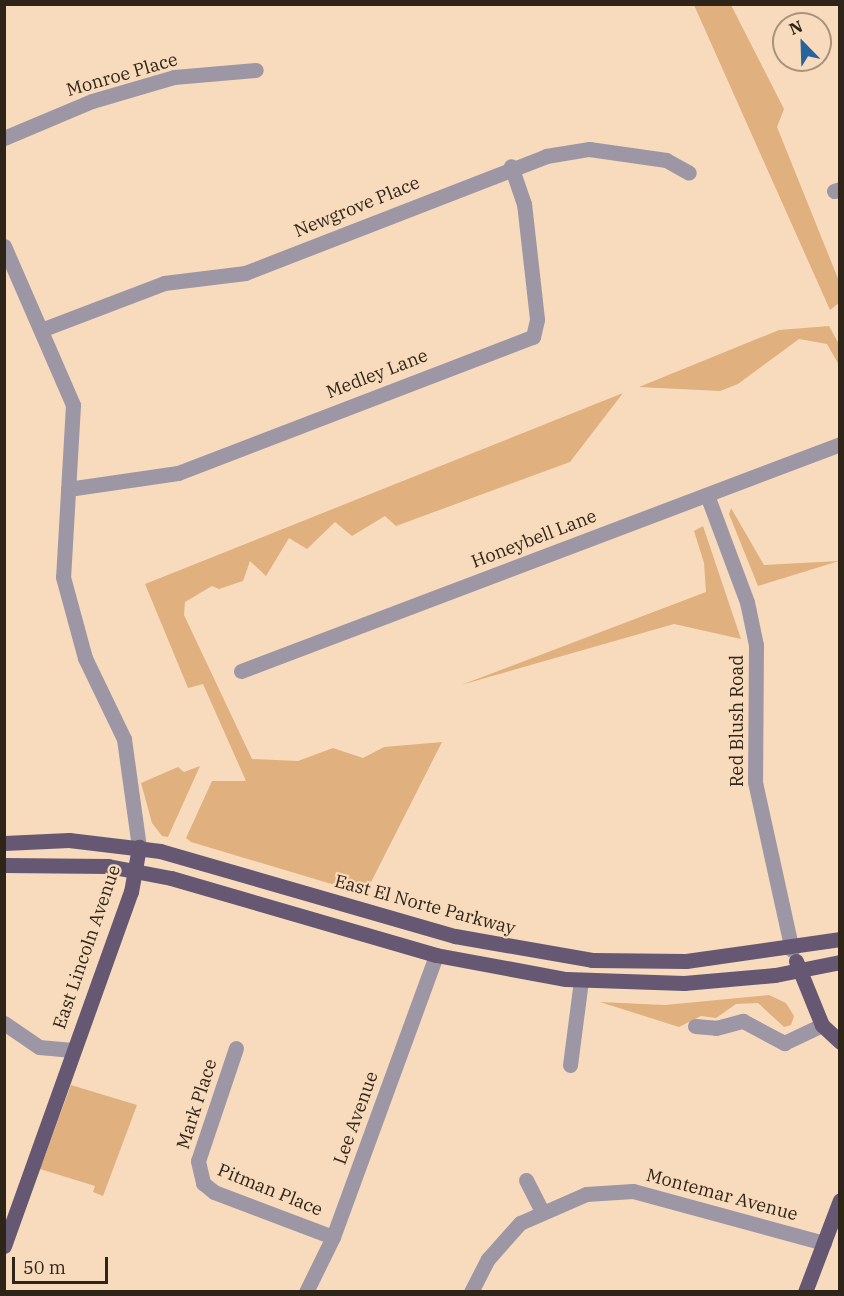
<!DOCTYPE html>
<html>
<head>
<meta charset="utf-8">
<style>
  body { margin:0 }
  #map { position:relative; width:844px; height:1296px; overflow:hidden; background:#f8dbbc; font-family:"IBM Plex Serif",serif }
  div>[style] { position:absolute }
  .green>* { inset:0; background:#e0b17e }
  .minor>* { height:15px; margin:-7.5px; padding:0 7.5px; transform-origin:7.5px; border-radius:7.5px; background:#9d96a5 }
  .major>* { height:15px; margin:-7.5px; padding:0 7.5px; transform-origin:7.5px; border-radius:7.5px; background:#665872 }
  span { translate:-50% -50%; white-space:nowrap; text-align:center; line-height:1.15; -webkit-text-stroke:4.5px #f8dbbc; paint-order:stroke }
  .street-label { font-size:18px; color:#2f2418 }
  .frame { position:absolute; inset:0; border:6px solid #2f2418; pointer-events:none }
  .north { position:absolute; left:772px; top:12px; width:60px; height:60px; box-sizing:border-box; background:#f8dbbc; border:2px solid #a8927a; border-radius:50%; rotate:337deg; font-size:16px; font-weight:700; line-height:24px; text-align:center; color:#2f2418 }
  .north::after { content:''; display:block; margin:auto; width:21px; height:27px; background:#27649b; clip-path:polygon(50% 0,100% 100%,50% 72%,0 100%) }
  .scale { position:absolute; left:12px; top:1257px; width:96px; height:27px; box-sizing:border-box; border:3px solid #2f2418; border-top:0; padding-left:8px; font-size:18px; line-height:21px; white-space:nowrap; color:#2f2418; -webkit-text-stroke:4px #f8dbbc; paint-order:stroke }
</style>
</head>
<body>
<div id="map">
  <div class="green">
    <div style="clip-path:polygon(694px 5px,731px 5px,784px 109px,777px 127px,839px 281px,839px 303px,830px 310px)"></div>
    <div style="clip-path:polygon(829px 326px,839px 344px,839px 365px,827px 344px,799px 339px,738px 384px,720px 391px,639px 387px,779px 330px)"></div>
    <div style="clip-path:polygon(623px 393px,570px 462px,396px 526px,385px 516px,352px 536px,335px 522px,307px 549px,289px 538px,266px 576px,250px 561px,243px 581px,219px 589px,212px 586px,185px 602px,184px 615px,252px 759px,298px 761px,333px 748px,363px 758px,384px 747px,442px 742px,365px 894px,191px 842px,186px 838px,212px 781px,246px 781px,203px 684px,188px 688px,145px 584px)"></div>
    <div style="clip-path:polygon(731px 508px,764px 565px,839px 561px,758px 586px,729px 514px)"></div>
    <div style="clip-path:polygon(703px 526px,741px 639px,674px 624px,461px 685px,706px 592px,704px 563px,694px 531px)"></div>
    <div style="clip-path:polygon(200px 766px,168px 837px,162px 836px,152px 823px,141px 783px,178px 767px,184px 772px)"></div>
    <div style="clip-path:polygon(769px 995px,786px 1003px,794px 1016px,791px 1025px,784px 1027px,758px 1003px,736px 1004px,716px 1018px,701px 1016px,679px 1027px,600px 1002px,665px 1005px)"></div>
    <div style="clip-path:polygon(71px 1085px,137px 1105px,103px 1196px,93px 1192px,95px 1186px,40px 1169px)"></div>
  </div>
  <div class="minor">
    <div style="left:4px;top:138px;width:95px;rotate:-22.8deg"></div>
    <div style="left:92px;top:101px;width:85px;rotate:-16.3deg"></div>
    <div style="left:174px;top:77px;width:82px;rotate:-4.9deg"></div>
    <div style="left:834px;top:191px;width:6px;rotate:-18deg"></div>
    <div style="left:4px;top:246px;width:173px;rotate:66.5deg"></div>
    <div style="left:73px;top:405px;width:172px;rotate:93.3deg"></div>
    <div style="left:63px;top:577px;width:84px;rotate:74.8deg"></div>
    <div style="left:85px;top:658px;width:90px;rotate:64.3deg"></div>
    <div style="left:124px;top:739px;width:109px;rotate:82.1deg"></div>
    <div style="left:41px;top:330px;width:132px;rotate:-20.9deg"></div>
    <div style="left:164px;top:283px;width:82px;rotate:-7deg"></div>
    <div style="left:245px;top:273px;width:323px;rotate:-21.2deg"></div>
    <div style="left:546px;top:156px;width:44px;rotate:-9.2deg"></div>
    <div style="left:589px;top:149px;width:78px;rotate:8.1deg"></div>
    <div style="left:666px;top:160px;width:26px;rotate:29deg"></div>
    <div style="left:68px;top:489px;width:111px;rotate:-8.3deg"></div>
    <div style="left:178px;top:473px;width:380px;rotate:-21deg"></div>
    <div style="left:533px;top:337px;width:18px;rotate:-77deg"></div>
    <div style="left:537px;top:319px;width:116px;rotate:-96.4deg"></div>
    <div style="left:524px;top:204px;width:40px;rotate:-108.9deg"></div>
    <div style="left:707px;top:495px;width:114px;rotate:69.5deg"></div>
    <div style="left:747px;top:602px;width:44px;rotate:78.2deg"></div>
    <div style="left:756px;top:645px;width:137px;rotate:90.4deg"></div>
    <div style="left:755px;top:782px;width:172px;rotate:77.6deg"></div>
    <div style="left:241px;top:671px;width:641px;rotate:-20.75deg"></div>
    <div style="left:4px;top:1023px;width:42px;rotate:34.4deg"></div>
    <div style="left:39px;top:1047px;width:34px;rotate:5deg"></div>
    <div style="left:695px;top:1026px;width:21px;rotate:5deg"></div>
    <div style="left:716px;top:1028px;width:28px;rotate:-15deg"></div>
    <div style="left:743px;top:1021px;width:47px;rotate:28.2deg"></div>
    <div style="left:784px;top:1043px;width:42px;rotate:-25.3deg"></div>
    <div style="left:236px;top:1048px;width:119px;rotate:108.6deg"></div>
    <div style="left:198px;top:1161px;width:23px;rotate:77deg"></div>
    <div style="left:203px;top:1183px;width:14px;rotate:39deg"></div>
    <div style="left:214px;top:1192px;width:127px;rotate:20.7deg"></div>
    <div style="left:570px;top:1065px;width:86px;rotate:-82.6deg"></div>
    <div style="left:526px;top:1180px;width:35px;rotate:63deg"></div>
    <div style="left:306px;top:1292px;width:61px;rotate:-63.9deg"></div>
    <div style="left:333px;top:1237px;width:300px;rotate:-69.9deg"></div>
    <div style="left:471px;top:1292px;width:37px;rotate:-63deg"></div>
    <div style="left:488px;top:1259px;width:48px;rotate:-48.4deg"></div>
    <div style="left:520px;top:1223px;width:72px;rotate:-23.7deg"></div>
    <div style="left:586px;top:1194px;width:47px;rotate:-3.7deg"></div>
    <div style="left:633px;top:1191px;width:198px;rotate:15.2deg"></div>
  </div>
  <div class="major">
    <div style="left:4px;top:843px;width:65px;rotate:-2.6deg"></div>
    <div style="left:69px;top:840px;width:92px;rotate:6.9deg"></div>
    <div style="left:160px;top:851px;width:307px;rotate:16.1deg"></div>
    <div style="left:455px;top:936px;width:139px;rotate:9.9deg"></div>
    <div style="left:592px;top:960px;width:94px;rotate:0.6deg"></div>
    <div style="left:686px;top:961px;width:156px;rotate:-8.1deg"></div>
    <div style="left:4px;top:865px;width:104px;rotate:0.6deg"></div>
    <div style="left:108px;top:866px;width:64px;rotate:10.8deg"></div>
    <div style="left:171px;top:878px;width:276px;rotate:16.2deg"></div>
    <div style="left:436px;top:955px;width:132px;rotate:10.5deg"></div>
    <div style="left:566px;top:979px;width:118px;rotate:1.9deg"></div>
    <div style="left:684px;top:983px;width:91px;rotate:-5deg"></div>
    <div style="left:775px;top:975px;width:66px;rotate:-11.3deg"></div>
    <div style="left:796px;top:961px;width:69px;rotate:67.9deg"></div>
    <div style="left:822px;top:1025px;width:25px;rotate:43deg"></div>
    <div style="left:4px;top:1246px;width:376px;rotate:-70.3deg"></div>
    <div style="left:131px;top:892px;width:46px;rotate:-79.9deg"></div>
    <div style="left:805px;top:1292px;width:98px;rotate:-69.2deg"></div>
  </div>
  <div class="street-label">
    <span style="left:122px;top:75px;rotate:-16deg">Monroe Place</span>
    <span style="left:357px;top:207px;rotate:-22deg">Newgrove Place</span>
    <span style="left:377px;top:374px;rotate:-21deg">Medley Lane</span>
    <span style="left:534px;top:539px;rotate:-21deg">Honeybell Lane</span>
    <span style="left:737px;top:721px;rotate:-90deg">Red Blush Road</span>
    <span style="left:425px;top:905px;rotate:15deg">East El Norte Parkway</span>
    <span style="left:87px;top:947px;rotate:-71deg">East Lincoln Avenue</span>
    <span style="left:197px;top:1104px;rotate:-72deg">Mark Place</span>
    <span style="left:356px;top:1118px;rotate:-70deg">Lee Avenue</span>
    <span style="left:270px;top:1190px;rotate:22deg">Pitman Place</span>
    <span style="left:722px;top:1195px;rotate:15deg">Montemar Avenue</span>
  </div>
  <div class="frame"></div>
  <div class="north">N</div>
  <div class="scale">50 m</div>
</div>
</body>
</html>
